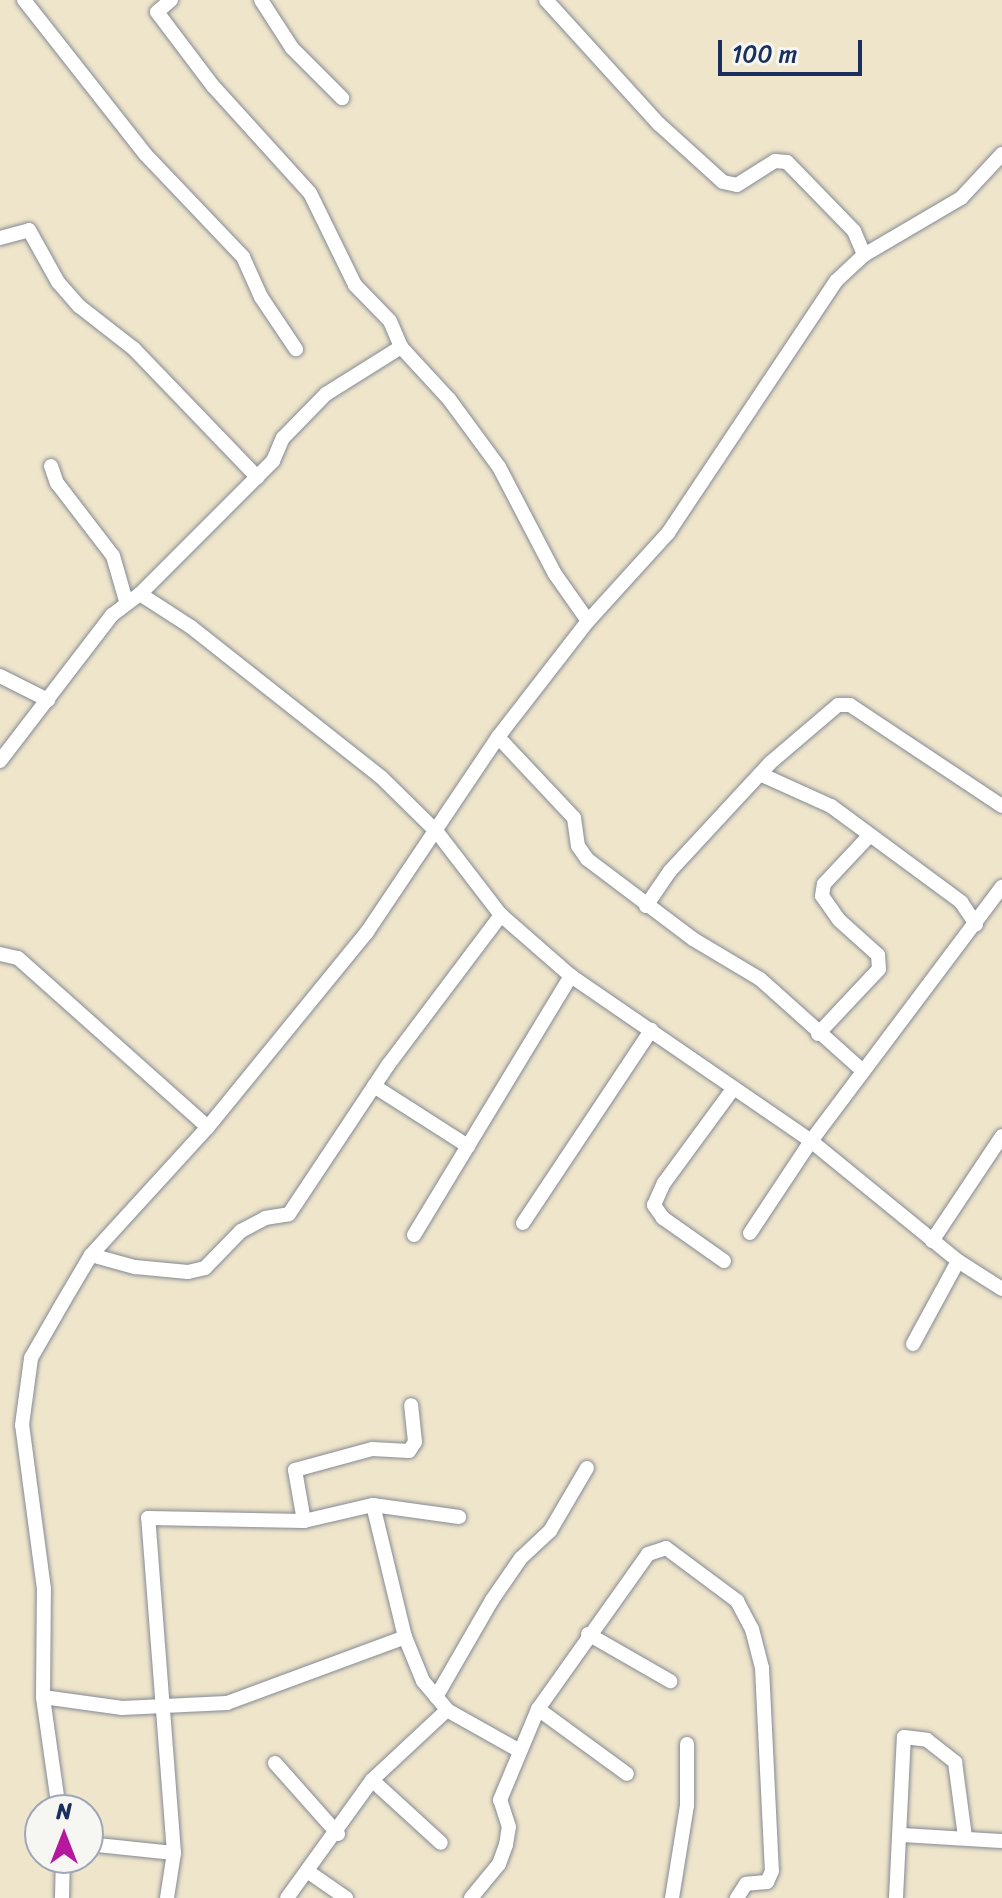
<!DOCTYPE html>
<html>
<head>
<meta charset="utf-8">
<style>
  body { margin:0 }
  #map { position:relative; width:1002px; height:1898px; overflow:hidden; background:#efe5cb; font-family:Sriracha,sans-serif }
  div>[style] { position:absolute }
  .roads { filter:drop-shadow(0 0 2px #858a94) drop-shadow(0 0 2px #858a94) }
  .minor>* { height:14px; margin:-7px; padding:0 7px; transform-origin:7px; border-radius:7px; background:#fff }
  span { translate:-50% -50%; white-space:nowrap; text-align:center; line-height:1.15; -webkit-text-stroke:6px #f6f6f2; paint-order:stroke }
  .north { position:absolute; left:24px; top:1794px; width:80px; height:80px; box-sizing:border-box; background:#f6f6f2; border:2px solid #9ea6b7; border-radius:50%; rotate:0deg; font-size:22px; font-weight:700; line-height:32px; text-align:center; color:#1b2f5e }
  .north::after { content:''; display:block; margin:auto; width:28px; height:36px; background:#b5179e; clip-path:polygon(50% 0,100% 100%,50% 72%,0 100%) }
  .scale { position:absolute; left:718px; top:40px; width:144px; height:36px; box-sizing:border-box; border:4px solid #1b2f5e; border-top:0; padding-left:10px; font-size:24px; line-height:28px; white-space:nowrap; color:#1b2f5e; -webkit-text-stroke:6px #f6f6f2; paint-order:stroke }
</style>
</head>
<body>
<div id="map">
  <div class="roads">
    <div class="minor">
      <div style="left:24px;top:0;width:197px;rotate:51.8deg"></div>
      <div style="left:146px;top:155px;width:141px;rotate:46.4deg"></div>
      <div style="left:243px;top:257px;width:44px;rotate:65.8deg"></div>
      <div style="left:261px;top:297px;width:63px;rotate:56.1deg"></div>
      <div style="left:171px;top:0;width:18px;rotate:139deg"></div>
      <div style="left:157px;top:12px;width:93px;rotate:52.9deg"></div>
      <div style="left:213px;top:86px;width:144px;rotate:47.8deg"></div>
      <div style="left:310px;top:193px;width:102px;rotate:63.9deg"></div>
      <div style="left:355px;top:285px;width:50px;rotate:45.8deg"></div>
      <div style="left:390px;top:321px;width:28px;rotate:67deg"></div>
      <div style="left:401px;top:347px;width:71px;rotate:47.3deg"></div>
      <div style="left:449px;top:399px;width:84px;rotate:53.7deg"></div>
      <div style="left:499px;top:467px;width:121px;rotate:62.4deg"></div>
      <div style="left:555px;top:574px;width:57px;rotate:54.9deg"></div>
      <div style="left:261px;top:0;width:57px;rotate:57.1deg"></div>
      <div style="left:292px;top:48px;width:71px;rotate:45deg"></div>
      <div style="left:546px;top:0;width:168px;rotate:47.7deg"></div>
      <div style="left:659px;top:124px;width:86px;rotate:42.2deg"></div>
      <div style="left:723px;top:182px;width:14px;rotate:12deg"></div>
      <div style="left:737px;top:185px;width:45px;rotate:-32.3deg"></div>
      <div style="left:775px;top:161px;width:12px;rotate:5deg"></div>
      <div style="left:787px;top:162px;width:96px;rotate:45.8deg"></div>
      <div style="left:854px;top:231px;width:26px;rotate:67deg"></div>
      <div style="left:0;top:238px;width:30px;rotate:-15deg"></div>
      <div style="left:29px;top:230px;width:60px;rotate:60.9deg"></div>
      <div style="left:58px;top:282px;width:32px;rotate:49deg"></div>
      <div style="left:79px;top:306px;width:70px;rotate:38deg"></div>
      <div style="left:134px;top:349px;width:178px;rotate:46.1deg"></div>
      <div style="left:51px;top:466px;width:18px;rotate:71deg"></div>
      <div style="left:57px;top:483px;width:92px;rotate:52.5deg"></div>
      <div style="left:113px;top:556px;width:47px;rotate:73.9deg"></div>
      <div style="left:140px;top:594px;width:188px;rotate:-45deg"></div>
      <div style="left:273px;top:461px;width:25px;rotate:-67deg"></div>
      <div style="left:283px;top:438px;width:62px;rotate:-45.7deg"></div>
      <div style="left:326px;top:394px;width:89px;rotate:-32.1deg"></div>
      <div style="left:0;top:676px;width:54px;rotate:26.6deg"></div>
      <div style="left:498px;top:737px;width:111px;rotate:46.8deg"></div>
      <div style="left:574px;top:818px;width:28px;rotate:82deg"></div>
      <div style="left:578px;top:846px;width:16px;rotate:55deg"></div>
      <div style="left:587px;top:859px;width:133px;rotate:37deg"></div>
      <div style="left:693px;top:939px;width:78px;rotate:30.8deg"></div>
      <div style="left:760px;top:979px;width:138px;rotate:41.8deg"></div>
      <div style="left:0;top:761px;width:184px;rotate:-52.5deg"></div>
      <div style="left:112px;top:615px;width:35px;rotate:-37deg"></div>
      <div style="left:140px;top:594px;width:61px;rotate:32.9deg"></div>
      <div style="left:191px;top:627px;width:242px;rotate:38.3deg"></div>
      <div style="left:381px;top:777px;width:78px;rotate:44.5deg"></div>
      <div style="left:437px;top:832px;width:105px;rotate:52.4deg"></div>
      <div style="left:501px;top:915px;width:93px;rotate:41.1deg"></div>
      <div style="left:571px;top:976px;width:291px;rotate:34.5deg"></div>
      <div style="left:811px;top:1141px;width:190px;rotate:39.2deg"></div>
      <div style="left:958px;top:1261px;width:52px;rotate:32.5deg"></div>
      <div style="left:760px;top:774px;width:78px;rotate:24.3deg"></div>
      <div style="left:831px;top:806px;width:162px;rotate:36.4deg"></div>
      <div style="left:961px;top:902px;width:27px;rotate:56deg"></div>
      <div style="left:646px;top:906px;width:42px;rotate:-55.6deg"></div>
      <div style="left:670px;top:871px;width:147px;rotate:-47.2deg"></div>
      <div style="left:770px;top:763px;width:89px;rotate:-40.5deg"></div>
      <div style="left:838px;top:705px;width:12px"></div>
      <div style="left:850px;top:705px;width:182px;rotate:33.6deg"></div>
      <div style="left:0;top:954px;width:18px;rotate:13deg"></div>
      <div style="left:18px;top:958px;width:254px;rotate:41.7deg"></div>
      <div style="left:818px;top:1034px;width:89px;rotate:-46.8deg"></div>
      <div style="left:879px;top:969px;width:14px;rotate:-94deg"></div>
      <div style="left:878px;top:955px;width:52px;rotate:-138.1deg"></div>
      <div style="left:839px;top:920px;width:29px;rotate:-125deg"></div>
      <div style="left:822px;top:896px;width:12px;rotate:-81deg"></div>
      <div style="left:824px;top:884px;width:67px;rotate:-46.8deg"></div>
      <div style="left:374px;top:1086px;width:112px;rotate:32.6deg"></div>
      <div style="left:523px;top:1223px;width:232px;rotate:-56.4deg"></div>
      <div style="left:750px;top:1233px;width:110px;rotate:-56.5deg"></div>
      <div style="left:811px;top:1141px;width:318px;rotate:-53.1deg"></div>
      <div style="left:414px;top:1235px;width:303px;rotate:-58.8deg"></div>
      <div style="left:932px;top:1241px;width:126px;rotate:-56.3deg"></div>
      <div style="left:91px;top:1255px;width:46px;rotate:15.3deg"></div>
      <div style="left:135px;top:1267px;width:53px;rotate:5.4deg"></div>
      <div style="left:188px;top:1272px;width:17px;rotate:-13deg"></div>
      <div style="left:205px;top:1268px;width:52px;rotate:-45.8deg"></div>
      <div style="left:241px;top:1231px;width:27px;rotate:-28deg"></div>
      <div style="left:265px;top:1218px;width:24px;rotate:-9deg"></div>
      <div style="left:289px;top:1214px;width:179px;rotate:-56.4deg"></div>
      <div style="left:388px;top:1065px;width:188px;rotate:-53deg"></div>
      <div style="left:724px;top:1261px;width:75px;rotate:-144.8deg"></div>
      <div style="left:663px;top:1218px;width:16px;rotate:-125deg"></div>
      <div style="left:654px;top:1205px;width:24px;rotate:-66deg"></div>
      <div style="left:664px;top:1183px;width:117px;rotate:-53.7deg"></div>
      <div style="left:913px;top:1344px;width:94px;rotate:-61.5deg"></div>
      <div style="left:373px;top:1505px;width:136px;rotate:76.4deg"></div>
      <div style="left:405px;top:1637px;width:48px;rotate:67.8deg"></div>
      <div style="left:423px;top:1681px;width:38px;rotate:50deg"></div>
      <div style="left:447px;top:1710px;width:81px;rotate:29.4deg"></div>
      <div style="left:304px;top:1521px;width:52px;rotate:-100deg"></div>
      <div style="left:295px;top:1470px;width:80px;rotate:-15.3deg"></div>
      <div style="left:372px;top:1449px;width:37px;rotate:3deg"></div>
      <div style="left:409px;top:1451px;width:11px;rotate:-56deg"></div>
      <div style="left:415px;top:1442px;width:37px;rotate:-96deg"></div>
      <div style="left:588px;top:1634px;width:95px;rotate:29.8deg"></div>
      <div style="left:43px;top:1697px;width:80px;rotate:7.9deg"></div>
      <div style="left:122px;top:1708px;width:105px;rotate:-2.7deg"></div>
      <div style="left:227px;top:1703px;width:190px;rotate:-20.3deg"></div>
      <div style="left:436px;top:1697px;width:112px;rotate:-60deg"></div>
      <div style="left:492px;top:1600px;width:51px;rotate:-55.4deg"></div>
      <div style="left:521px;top:1558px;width:40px;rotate:-43deg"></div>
      <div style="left:550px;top:1531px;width:73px;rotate:-59.6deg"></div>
      <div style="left:538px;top:1709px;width:110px;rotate:36.1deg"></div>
      <div style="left:275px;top:1763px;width:95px;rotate:48.4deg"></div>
      <div style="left:372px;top:1780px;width:93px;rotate:42.4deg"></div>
      <div style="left:59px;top:1810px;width:114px;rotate:-98.1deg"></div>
      <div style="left:43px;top:1697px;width:108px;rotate:-89.5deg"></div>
      <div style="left:44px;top:1589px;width:165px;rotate:-97.6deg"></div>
      <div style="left:22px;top:1425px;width:68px;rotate:-82.3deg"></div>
      <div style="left:31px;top:1358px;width:62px;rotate:-60.1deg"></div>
      <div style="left:62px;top:1304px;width:57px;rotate:-59.4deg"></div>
      <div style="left:91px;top:1255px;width:173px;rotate:-47.6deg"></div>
      <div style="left:208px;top:1127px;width:252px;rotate:-50.8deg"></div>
      <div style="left:367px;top:932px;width:235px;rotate:-56.1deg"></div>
      <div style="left:498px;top:737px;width:147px;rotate:-52.2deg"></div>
      <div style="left:588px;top:621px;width:119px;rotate:-47.7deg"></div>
      <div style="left:668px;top:533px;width:303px;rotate:-56.3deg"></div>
      <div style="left:836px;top:281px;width:38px;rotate:-43deg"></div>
      <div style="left:864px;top:255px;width:113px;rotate:-30.4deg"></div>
      <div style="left:961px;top:198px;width:60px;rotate:-47deg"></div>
      <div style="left:901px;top:1835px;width:101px;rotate:3.4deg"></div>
      <div style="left:88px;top:1844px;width:86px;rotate:6deg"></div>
      <div style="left:310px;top:1873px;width:44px;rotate:34.8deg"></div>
      <div style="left:62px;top:1898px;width:40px;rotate:-88.6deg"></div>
      <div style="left:167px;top:1898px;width:46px;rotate:-81.2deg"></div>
      <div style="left:174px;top:1853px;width:336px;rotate:-94.4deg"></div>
      <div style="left:148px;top:1518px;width:156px;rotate:1.1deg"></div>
      <div style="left:304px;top:1521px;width:71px;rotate:-13.1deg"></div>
      <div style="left:373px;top:1505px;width:87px;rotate:7.9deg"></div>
      <div style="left:287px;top:1898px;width:145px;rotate:-54.2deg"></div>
      <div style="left:372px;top:1780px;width:103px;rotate:-43deg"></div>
      <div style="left:471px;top:1898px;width:44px;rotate:-50.5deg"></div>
      <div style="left:499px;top:1864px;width:20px;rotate:-70deg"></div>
      <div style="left:506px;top:1845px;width:18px;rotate:-81deg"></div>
      <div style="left:509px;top:1827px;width:28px;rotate:-108deg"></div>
      <div style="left:500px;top:1800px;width:99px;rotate:-67.3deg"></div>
      <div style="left:538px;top:1709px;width:190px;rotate:-54.6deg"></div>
      <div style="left:648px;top:1554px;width:19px;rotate:-18deg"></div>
      <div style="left:666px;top:1548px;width:89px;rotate:36.7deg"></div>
      <div style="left:737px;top:1601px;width:32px;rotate:62deg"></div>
      <div style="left:752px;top:1629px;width:40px;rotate:75.6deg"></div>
      <div style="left:762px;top:1668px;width:203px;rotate:87.2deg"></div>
      <div style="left:772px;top:1871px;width:12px;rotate:114deg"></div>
      <div style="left:767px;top:1882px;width:21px;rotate:175deg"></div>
      <div style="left:746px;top:1884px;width:17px;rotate:123deg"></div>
      <div style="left:672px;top:1898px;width:94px;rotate:-80.8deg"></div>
      <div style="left:687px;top:1805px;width:61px;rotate:-90deg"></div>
      <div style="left:896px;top:1898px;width:161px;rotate:-87.2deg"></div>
      <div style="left:904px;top:1737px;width:23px;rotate:7deg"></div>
      <div style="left:927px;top:1740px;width:36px;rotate:38deg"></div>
      <div style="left:955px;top:1762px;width:76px;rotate:82.4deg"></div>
    </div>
  </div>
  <div class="north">N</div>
  <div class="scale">100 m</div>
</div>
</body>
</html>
